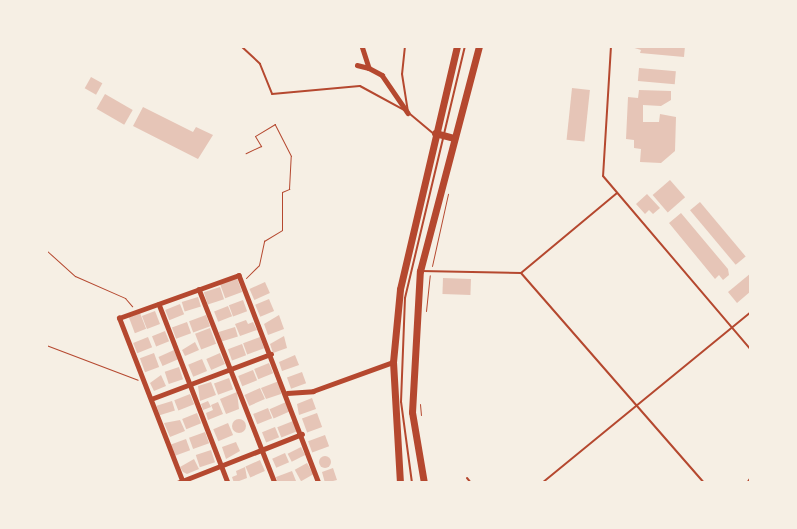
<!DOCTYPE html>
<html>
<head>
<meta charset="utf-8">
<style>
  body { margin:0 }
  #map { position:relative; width:797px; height:529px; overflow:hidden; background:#f6efe4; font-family:Montserrat,sans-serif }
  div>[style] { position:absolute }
  .building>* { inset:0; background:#e6c5b7; transform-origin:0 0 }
  .round { border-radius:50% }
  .path>* { height:1px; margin:-0.5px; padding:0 0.5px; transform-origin:0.5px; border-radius:0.5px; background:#b5482f }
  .service>* { height:2px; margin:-1px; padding:0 1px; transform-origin:1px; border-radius:1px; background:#b5482f }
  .minor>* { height:4.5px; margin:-2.25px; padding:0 2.25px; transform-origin:2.25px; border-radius:2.25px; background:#b5482f }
  .primary>* { height:7px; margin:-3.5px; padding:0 3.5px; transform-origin:3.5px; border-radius:3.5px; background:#b5482f }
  span { translate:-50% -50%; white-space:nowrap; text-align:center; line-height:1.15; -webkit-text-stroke:4px #f6efe4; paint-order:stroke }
  .frame { position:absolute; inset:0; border:48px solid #f6efe4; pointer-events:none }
</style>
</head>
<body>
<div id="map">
  <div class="building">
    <div style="clip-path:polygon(628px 46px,685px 46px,684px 57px,640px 53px,641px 50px)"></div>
    <div style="left:639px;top:68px;width:37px;height:13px;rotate:5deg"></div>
    <div style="left:91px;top:77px;width:13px;height:13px;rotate:29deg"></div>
    <div style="left:572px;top:88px;width:18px;height:52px;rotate:6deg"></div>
    <div style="clip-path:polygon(639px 90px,671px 91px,671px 100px,661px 106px,643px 105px,643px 122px,659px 122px,660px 114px,676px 117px,675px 151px,661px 163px,640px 162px,641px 149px,634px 148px,634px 140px,626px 139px,628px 97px,638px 98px)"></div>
    <div style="left:105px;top:94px;width:32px;height:17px;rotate:30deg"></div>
    <div style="clip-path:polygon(143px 107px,193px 132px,196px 127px,213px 135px,198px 159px,133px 126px)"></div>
    <div style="left:670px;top:180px;width:23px;height:23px;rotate:49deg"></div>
    <div style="clip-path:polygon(647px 194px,660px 208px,653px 214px,649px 210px,645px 214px,636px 204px)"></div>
    <div style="left:700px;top:202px;width:71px;height:13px;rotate:50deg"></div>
    <div style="clip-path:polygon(681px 213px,728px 269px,729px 275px,723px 280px,719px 275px,715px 279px,669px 223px)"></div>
    <div style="clip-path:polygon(751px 273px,751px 291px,737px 303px,728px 292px)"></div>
    <div style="left:237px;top:278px;width:15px;height:18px;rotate:70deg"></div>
    <div style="left:443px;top:278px;width:28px;height:16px;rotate:2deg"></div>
    <div style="left:265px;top:282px;width:12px;height:17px;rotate:66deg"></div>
    <div style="left:220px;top:287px;width:13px;height:17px;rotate:72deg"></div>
    <div style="left:198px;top:297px;width:10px;height:17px;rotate:73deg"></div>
    <div style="left:269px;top:299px;width:13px;height:15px;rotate:67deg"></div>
    <div style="left:243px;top:300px;width:12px;height:15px;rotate:70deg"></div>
    <div style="left:180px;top:304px;width:11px;height:16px;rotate:68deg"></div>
    <div style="left:228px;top:306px;width:11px;height:15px;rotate:68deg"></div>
    <div style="left:155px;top:311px;width:14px;height:14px;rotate:69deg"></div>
    <div style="left:140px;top:313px;width:17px;height:12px;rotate:69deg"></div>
    <div style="left:206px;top:315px;width:12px;height:18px;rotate:70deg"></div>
    <div style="clip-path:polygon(279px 315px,284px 329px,268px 335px,264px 324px)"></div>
    <div style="clip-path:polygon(246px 320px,248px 324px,253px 322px,257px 330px,240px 336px,235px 324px)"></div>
    <div style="left:187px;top:322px;width:12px;height:16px;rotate:70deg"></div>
    <div style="left:235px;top:327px;width:10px;height:17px;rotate:73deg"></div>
    <div style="left:210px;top:328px;width:17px;height:16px;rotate:69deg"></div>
    <div style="left:165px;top:331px;width:11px;height:14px;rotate:68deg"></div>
    <div style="clip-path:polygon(284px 336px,287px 348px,273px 353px,270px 344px)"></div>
    <div style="left:148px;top:337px;width:11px;height:16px;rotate:68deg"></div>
    <div style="left:260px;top:337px;width:12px;height:18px;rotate:70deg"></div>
    <div style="clip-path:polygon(195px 342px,199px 350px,185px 356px,182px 350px)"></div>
    <div style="left:242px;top:344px;width:12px;height:15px;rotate:70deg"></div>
    <div style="left:174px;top:350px;width:10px;height:17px;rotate:66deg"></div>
    <div style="left:154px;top:353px;width:15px;height:15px;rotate:70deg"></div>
    <div style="left:220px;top:353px;width:12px;height:15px;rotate:66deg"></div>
    <div style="clip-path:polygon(295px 355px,299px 365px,282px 371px,279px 362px)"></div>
    <div style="left:202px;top:359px;width:13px;height:15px;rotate:67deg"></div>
    <div style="left:269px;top:363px;width:11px;height:16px;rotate:68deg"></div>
    <div style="left:179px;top:367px;width:13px;height:15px;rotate:72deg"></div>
    <div style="left:253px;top:370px;width:11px;height:16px;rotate:68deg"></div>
    <div style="left:302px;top:372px;width:12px;height:16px;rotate:70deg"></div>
    <div style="clip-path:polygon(161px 375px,166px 386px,154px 391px,150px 383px)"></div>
    <div style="left:229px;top:378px;width:12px;height:16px;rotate:70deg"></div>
    <div style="clip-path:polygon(279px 381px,281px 394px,266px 399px,261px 388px)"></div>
    <div style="clip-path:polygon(211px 382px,216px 395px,200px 401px,198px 386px)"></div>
    <div style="left:260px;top:388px;width:12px;height:17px;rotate:66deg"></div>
    <div style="clip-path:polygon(237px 392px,239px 409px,226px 414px,220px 399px)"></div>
    <div style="left:190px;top:394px;width:11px;height:17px;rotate:68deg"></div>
    <div style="clip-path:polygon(312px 398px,316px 409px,299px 415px,297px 404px)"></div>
    <div style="left:172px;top:401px;width:10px;height:16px;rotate:73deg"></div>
    <div style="clip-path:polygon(208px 401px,211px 407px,203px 410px,201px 404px)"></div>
    <div style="clip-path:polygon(218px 402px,223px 414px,208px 420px,206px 413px,213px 410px,211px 405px)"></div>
    <div style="left:286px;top:402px;width:10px;height:18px;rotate:66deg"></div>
    <div style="left:268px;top:408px;width:11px;height:16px;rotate:68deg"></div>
    <div style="left:197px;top:413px;width:11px;height:16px;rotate:68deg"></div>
    <div style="left:317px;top:413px;width:15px;height:16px;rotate:70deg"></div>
    <div class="round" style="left:232px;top:419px;width:14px;height:14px"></div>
    <div style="clip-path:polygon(180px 420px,185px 431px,170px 437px,164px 423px)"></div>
    <div style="left:293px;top:421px;width:11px;height:17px;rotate:68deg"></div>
    <div style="left:228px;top:423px;width:13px;height:16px;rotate:67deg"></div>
    <div style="left:275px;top:427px;width:11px;height:14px;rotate:68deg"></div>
    <div style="left:205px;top:432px;width:12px;height:17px;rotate:70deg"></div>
    <div style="left:325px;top:435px;width:12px;height:18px;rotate:70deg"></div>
    <div style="left:186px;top:439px;width:12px;height:16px;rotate:70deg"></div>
    <div style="clip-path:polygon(236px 442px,240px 451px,226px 459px,222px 447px)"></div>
    <div style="left:301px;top:447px;width:9px;height:15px;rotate:63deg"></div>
    <div style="left:211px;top:450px;width:13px;height:16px;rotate:72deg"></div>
    <div style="left:285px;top:453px;width:10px;height:14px;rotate:66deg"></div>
    <div class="round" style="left:319px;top:456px;width:12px;height:12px"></div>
    <div style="clip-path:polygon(194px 459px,199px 469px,187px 474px,183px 472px,180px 467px)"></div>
    <div style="left:260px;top:460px;width:12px;height:16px;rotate:66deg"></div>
    <div style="left:307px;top:463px;width:13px;height:14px;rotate:61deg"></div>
    <div style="clip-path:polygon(245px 467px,247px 478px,234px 483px,232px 477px,237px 475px,236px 471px)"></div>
    <div style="clip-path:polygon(333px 468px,337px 480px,325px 483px,322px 472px)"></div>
    <div style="clip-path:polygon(292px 471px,296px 481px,278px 483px,276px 477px)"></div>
  </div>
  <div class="path">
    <div style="left:46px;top:250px;width:39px;rotate:42deg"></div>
    <div style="left:75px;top:276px;width:55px;rotate:23.7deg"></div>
    <div style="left:125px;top:298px;width:11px;rotate:49deg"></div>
    <div style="left:432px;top:266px;width:74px;rotate:-77.5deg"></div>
    <div style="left:246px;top:278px;width:18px;rotate:-45deg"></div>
    <div style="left:259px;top:265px;width:25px;rotate:-78deg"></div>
    <div style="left:264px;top:241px;width:21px;rotate:-31deg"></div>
    <div style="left:282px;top:230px;width:38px;rotate:-90deg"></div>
    <div style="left:282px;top:192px;width:8px;rotate:-23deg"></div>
    <div style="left:289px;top:189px;width:33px;rotate:-87deg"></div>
    <div style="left:291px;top:156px;width:36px;rotate:-117deg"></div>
    <div style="left:275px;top:124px;width:23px;rotate:149deg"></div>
    <div style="left:255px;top:136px;width:12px;rotate:59deg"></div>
    <div style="left:261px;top:146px;width:17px;rotate:155deg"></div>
    <div style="left:426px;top:311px;width:36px;rotate:-84deg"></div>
    <div style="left:46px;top:345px;width:98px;rotate:20.8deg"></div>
    <div style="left:420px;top:404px;width:11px;rotate:85deg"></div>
  </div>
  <div class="service">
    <div style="left:241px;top:46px;width:26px;rotate:43deg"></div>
    <div style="left:260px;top:64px;width:32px;rotate:68deg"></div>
    <div style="left:272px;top:94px;width:88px;rotate:-5.2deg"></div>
    <div style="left:360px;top:86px;width:50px;rotate:28.6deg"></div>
    <div style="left:405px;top:46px;width:28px;rotate:96deg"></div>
    <div style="left:402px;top:74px;width:36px;rotate:81deg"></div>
    <div style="left:611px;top:46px;width:130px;rotate:93.5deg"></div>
    <div style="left:603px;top:176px;width:228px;rotate:49.6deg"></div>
    <div style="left:410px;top:114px;width:30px;rotate:40deg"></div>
    <div style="left:444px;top:134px;width:90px;rotate:-76.6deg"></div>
    <div style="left:421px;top:271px;width:100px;rotate:1.1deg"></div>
    <div style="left:521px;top:273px;width:125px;rotate:-39.8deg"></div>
    <div style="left:521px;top:273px;width:279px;rotate:48.9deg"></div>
    <div style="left:467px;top:478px;width:6px;rotate:51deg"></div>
    <div style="left:412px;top:483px;width:82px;rotate:-97.7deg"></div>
    <div style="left:401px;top:402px;width:104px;rotate:-87.8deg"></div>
    <div style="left:405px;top:298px;width:164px;rotate:-76.6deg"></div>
    <div style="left:542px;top:483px;width:270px;rotate:-39.3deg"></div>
    <div style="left:747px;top:483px;width:7px;rotate:-56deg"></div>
  </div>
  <div class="minor">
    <div style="left:362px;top:46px;width:23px;rotate:72deg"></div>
    <div style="left:369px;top:68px;width:15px;rotate:28deg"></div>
    <div style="left:382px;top:75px;width:46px;rotate:55.6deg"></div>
    <div style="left:357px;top:65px;width:12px;rotate:14deg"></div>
    <div style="left:199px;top:289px;width:208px;rotate:68.6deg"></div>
    <div style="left:159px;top:304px;width:192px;rotate:68.9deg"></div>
    <div style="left:287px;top:393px;width:26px;rotate:-4deg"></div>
    <div style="left:313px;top:391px;width:85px;rotate:-19.9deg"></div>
    <div style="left:151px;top:399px;width:128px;rotate:-20.6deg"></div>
    <div style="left:177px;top:483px;width:134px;rotate:-21.4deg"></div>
    <div style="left:183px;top:483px;width:177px;rotate:-111.2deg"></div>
    <div style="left:119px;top:318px;width:127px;rotate:-19.7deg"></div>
    <div style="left:239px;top:275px;width:223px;rotate:69deg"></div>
  </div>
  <div class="primary">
    <div style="left:435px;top:133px;width:20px;rotate:15deg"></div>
    <div style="left:400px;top:483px;width:121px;rotate:-93.3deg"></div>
    <div style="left:393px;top:362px;width:73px;rotate:-84.5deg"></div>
    <div style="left:400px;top:289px;width:250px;rotate:-76.8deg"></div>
    <div style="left:424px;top:483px;width:72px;rotate:-99.6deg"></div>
    <div style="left:412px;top:412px;width:141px;rotate:-86.8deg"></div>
    <div style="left:420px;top:271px;width:233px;rotate:-75.3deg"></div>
  </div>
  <div class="frame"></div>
</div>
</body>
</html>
